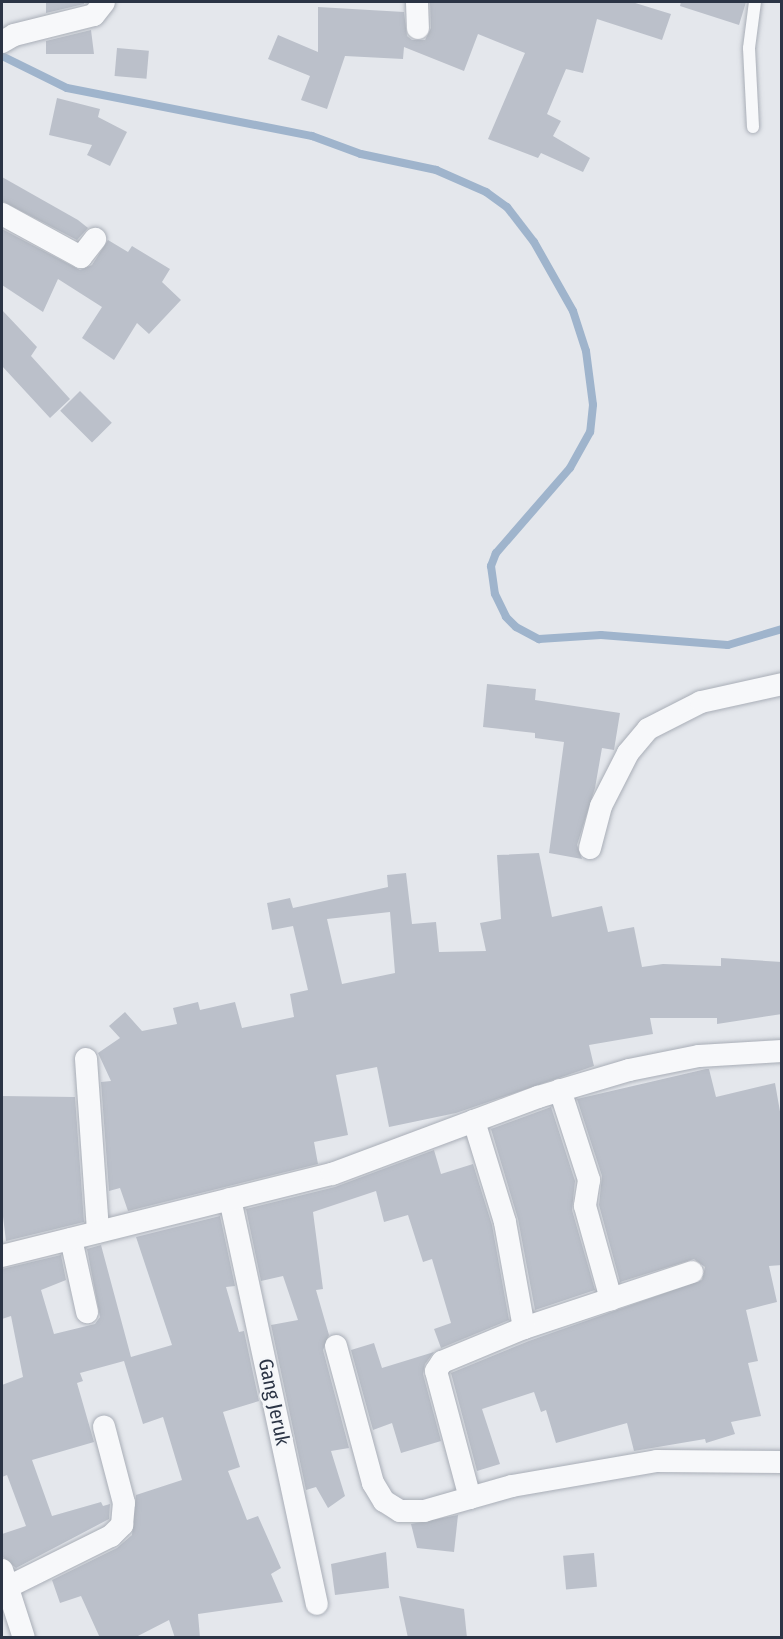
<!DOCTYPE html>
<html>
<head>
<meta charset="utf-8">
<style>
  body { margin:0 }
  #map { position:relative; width:783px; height:1639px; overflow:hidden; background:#e4e7ec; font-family:"Fira Sans Condensed",sans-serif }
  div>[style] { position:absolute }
  .stream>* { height:8px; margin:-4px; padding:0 4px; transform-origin:4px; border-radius:4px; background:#9fb4cc }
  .building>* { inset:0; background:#bbc0ca; transform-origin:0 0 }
  .roads { filter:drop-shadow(0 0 2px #a9aeb7) drop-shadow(0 0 2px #a9aeb7) }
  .service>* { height:12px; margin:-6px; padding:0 6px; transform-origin:6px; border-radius:6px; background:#f7f8fa }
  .minor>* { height:22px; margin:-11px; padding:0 11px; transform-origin:11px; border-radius:11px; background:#f7f8fa }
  span { translate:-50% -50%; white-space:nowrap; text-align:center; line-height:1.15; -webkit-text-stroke:4.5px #f4f6f9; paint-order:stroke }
  .street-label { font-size:20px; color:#2b3445 }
  .frame { position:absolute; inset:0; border:3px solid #2b3445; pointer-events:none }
</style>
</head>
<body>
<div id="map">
  <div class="stream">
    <div style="left:2px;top:56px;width:72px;rotate:26.2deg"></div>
    <div style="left:67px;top:88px;width:250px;rotate:11.1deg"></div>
    <div style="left:312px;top:136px;width:52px;rotate:20.2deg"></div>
    <div style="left:361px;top:154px;width:77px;rotate:12deg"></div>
    <div style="left:436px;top:170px;width:55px;rotate:23.7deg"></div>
    <div style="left:486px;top:192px;width:26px;rotate:36deg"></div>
    <div style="left:507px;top:207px;width:44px;rotate:52.4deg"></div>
    <div style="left:534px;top:242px;width:79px;rotate:60.5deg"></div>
    <div style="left:573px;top:311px;width:42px;rotate:72deg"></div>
    <div style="left:586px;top:351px;width:54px;rotate:82.6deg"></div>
    <div style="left:593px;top:405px;width:27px;rotate:96deg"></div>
    <div style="left:590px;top:432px;width:41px;rotate:119.1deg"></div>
    <div style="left:570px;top:468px;width:113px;rotate:131deg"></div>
    <div style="left:496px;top:553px;width:14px;rotate:111deg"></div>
    <div style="left:491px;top:566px;width:28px;rotate:82deg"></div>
    <div style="left:495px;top:594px;width:25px;rotate:64deg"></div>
    <div style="left:506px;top:617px;width:14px;rotate:45deg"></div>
    <div style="left:516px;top:627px;width:26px;rotate:28deg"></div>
    <div style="left:539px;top:639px;width:62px;rotate:-3.7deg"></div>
    <div style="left:601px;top:635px;width:127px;rotate:4.5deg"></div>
    <div style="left:728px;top:645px;width:56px;rotate:-16.5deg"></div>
  </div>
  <div class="building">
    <div style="clip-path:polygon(46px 2px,84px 2px,84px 4px,46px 13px)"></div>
    <div style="clip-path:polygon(430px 2px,632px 2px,671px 14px,662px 40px,597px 19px,583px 73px,566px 69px,547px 114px,561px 121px,553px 136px,590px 158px,583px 172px,541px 153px,538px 158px,488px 139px,525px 53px,478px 34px,464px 71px,404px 47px,403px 59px,345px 56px,327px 109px,301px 100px,310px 76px,268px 59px,278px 35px,318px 52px,318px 7px,404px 12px,407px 36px,412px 40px,425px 40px,431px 28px)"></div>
    <div style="clip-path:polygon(681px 2px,746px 2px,739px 25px,680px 6px)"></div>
    <div style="clip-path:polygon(91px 30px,94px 54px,46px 54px,46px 41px)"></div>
    <div style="left:117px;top:48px;width:32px;height:28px;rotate:5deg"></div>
    <div style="clip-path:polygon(57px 98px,100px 109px,98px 117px,127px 132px,110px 166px,87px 155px,92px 145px,49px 135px)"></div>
    <div style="clip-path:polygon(2px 177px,78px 220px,88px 228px,77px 240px,2px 201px)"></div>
    <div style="clip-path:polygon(2px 229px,80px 270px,92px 265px,108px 240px,128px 252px,132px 246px,170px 269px,162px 282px,181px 300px,149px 334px,137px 323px,114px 360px,82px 338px,102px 307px,58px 279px,43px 312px,2px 285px)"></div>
    <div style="clip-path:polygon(2px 310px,37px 347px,31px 356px,70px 399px,50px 418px,2px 366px)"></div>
    <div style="left:80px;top:391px;width:45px;height:28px;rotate:45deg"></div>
    <div style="clip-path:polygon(487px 684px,536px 689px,535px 700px,620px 713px,614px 750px,602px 748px,595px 788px,577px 845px,582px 859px,549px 853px,564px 742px,535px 738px,535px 733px,483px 727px)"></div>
    <div style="clip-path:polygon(evenodd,539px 853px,552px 917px,602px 906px,608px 932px,634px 927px,642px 967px,663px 964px,721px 966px,721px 958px,782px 962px,782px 1014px,717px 1024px,717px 1018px,650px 1018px,653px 1034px,589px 1045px,594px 1066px,456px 1113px,389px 1127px,377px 1067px,336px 1075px,348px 1135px,314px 1142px,318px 1164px,128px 1211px,120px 1188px,109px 1191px,101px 1082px,111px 1081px,98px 1053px,120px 1038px,109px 1026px,125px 1012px,142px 1031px,177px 1024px,173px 1008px,198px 1002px,200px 1010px,235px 1002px,242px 1028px,294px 1017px,290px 994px,308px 990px,293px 926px,272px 930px,267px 903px,290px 898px,293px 908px,388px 887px,387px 875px,406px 873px,412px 924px,436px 922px,439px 952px,486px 951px,480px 923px,501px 919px,497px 855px,539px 853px,390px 912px,395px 973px,342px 984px,327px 919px,390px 912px)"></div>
    <div style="clip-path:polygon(706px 1069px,709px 1069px,716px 1097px,775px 1083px,782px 1123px,782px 1265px,769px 1266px,777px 1302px,746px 1310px,758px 1361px,748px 1363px,761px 1416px,731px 1422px,735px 1434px,706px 1443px,705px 1439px,634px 1451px,627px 1423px,556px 1443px,546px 1410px,541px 1412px,534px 1392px,482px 1409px,500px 1464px,477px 1471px,451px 1373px,529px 1341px,702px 1280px,705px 1267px,694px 1259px,620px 1282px,599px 1205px,602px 1176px,577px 1099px)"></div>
    <div style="clip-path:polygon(2px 1096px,75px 1097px,84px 1222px,6px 1241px,2px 1208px)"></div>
    <div style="clip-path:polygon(551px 1107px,575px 1181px,572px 1210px,595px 1290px,535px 1310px,518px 1219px,491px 1129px)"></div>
    <div style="clip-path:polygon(434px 1150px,441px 1174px,473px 1164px,492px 1225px,509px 1320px,441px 1348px,434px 1329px,451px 1323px,432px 1259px,423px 1262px,408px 1215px,384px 1222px,376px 1191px,313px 1212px,323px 1289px,316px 1290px,329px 1335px,323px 1350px,349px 1448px,331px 1451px,345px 1496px,328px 1508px,316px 1487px,306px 1490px,271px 1325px,298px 1320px,283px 1276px,261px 1281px,246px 1209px,335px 1187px)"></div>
    <div style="clip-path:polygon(220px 1216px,235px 1286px,226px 1287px,239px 1332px,244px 1331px,259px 1401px,223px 1412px,240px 1467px,228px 1471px,247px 1520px,258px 1516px,281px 1568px,271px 1574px,283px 1602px,198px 1614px,200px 1638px,175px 1638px,169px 1620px,134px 1638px,100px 1638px,81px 1596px,60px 1603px,52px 1580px,117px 1548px,132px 1535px,136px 1495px,182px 1480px,163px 1417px,143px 1424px,124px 1361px,80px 1373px,83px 1381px,77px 1383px,94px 1442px,32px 1460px,52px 1516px,101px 1502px,103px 1506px,110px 1504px,109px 1519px,16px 1568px,3px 1557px,2px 1534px,26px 1526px,7px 1475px,2px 1477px,2px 1385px,23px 1377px,11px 1316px,2px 1319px,2px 1269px,61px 1255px,66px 1280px,41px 1290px,54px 1334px,95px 1324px,100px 1317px,87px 1249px,101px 1245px,131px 1357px,172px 1345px,136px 1237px)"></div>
    <div style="clip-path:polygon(374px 1343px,382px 1368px,434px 1352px,425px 1364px,423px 1374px,441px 1441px,401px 1453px,392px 1423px,373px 1430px,351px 1350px)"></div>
    <div style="clip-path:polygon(458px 1515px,454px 1552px,417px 1548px,411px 1524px)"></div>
    <div style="clip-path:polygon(386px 1552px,389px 1588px,335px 1595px,331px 1564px)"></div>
    <div style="left:594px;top:1553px;width:34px;height:31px;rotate:85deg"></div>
    <div style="clip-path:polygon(399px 1596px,464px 1609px,467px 1638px,408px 1638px)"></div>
  </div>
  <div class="roads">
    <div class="service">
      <div style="left:753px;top:127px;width:79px;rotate:-92.9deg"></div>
      <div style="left:749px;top:48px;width:46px;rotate:-82.6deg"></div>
    </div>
    <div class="minor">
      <div style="left:417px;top:2px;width:26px;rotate:88deg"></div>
      <div style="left:2px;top:42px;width:14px;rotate:-30deg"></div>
      <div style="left:14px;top:35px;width:82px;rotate:-14deg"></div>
      <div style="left:94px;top:15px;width:16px;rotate:-52deg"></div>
      <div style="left:2px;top:214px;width:90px;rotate:28.6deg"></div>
      <div style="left:81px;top:257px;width:23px;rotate:-52deg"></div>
      <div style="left:590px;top:848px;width:43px;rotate:-75.3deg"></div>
      <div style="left:601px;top:806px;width:59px;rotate:-63deg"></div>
      <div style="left:628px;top:753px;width:31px;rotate:-50deg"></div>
      <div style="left:648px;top:729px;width:59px;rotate:-27deg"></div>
      <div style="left:701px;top:702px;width:83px;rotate:-12.5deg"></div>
      <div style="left:86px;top:1059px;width:173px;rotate:86deg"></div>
      <div style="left:560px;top:1090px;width:95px;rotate:72.1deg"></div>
      <div style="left:589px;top:1180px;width:26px;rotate:99deg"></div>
      <div style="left:585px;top:1206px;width:97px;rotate:74.4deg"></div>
      <div style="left:230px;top:1199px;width:414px;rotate:77.9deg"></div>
      <div style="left:71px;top:1239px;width:75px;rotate:77.6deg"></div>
      <div style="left:2px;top:1256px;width:340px;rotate:-14deg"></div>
      <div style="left:332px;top:1174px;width:220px;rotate:-20.5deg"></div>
      <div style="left:538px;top:1097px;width:95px;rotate:-16.5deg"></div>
      <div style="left:629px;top:1070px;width:71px;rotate:-11.3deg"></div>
      <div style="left:699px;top:1056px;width:83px;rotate:-3.4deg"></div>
      <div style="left:524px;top:1328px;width:177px;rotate:-18.4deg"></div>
      <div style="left:336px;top:1346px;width:142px;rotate:74.9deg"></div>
      <div style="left:373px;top:1483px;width:21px;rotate:59deg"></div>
      <div style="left:384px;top:1501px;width:19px;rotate:32deg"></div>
      <div style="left:400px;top:1511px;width:24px"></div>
      <div style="left:424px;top:1511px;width:91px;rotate:-15.9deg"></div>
      <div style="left:512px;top:1486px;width:147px;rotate:-9.8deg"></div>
      <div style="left:657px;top:1461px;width:125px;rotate:0.5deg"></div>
      <div style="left:470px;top:1498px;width:131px;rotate:-105deg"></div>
      <div style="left:436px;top:1371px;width:11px;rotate:-56deg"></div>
      <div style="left:442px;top:1362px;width:89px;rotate:-22.5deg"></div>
      <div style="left:524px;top:1328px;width:108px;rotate:-100.2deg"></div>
      <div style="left:505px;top:1222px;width:106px;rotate:-107.1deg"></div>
      <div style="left:2px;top:1570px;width:71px;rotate:72.1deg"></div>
      <div style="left:2px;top:1590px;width:122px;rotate:-26.4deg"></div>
      <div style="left:111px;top:1536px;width:16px;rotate:-45deg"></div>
      <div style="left:122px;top:1525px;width:22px;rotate:-85deg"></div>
      <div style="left:124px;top:1503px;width:79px;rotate:-104.7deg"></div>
    </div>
  </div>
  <div class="street-label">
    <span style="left:274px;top:1402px;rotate:78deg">Gang Jeruk</span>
  </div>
  <div class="frame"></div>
</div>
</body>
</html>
